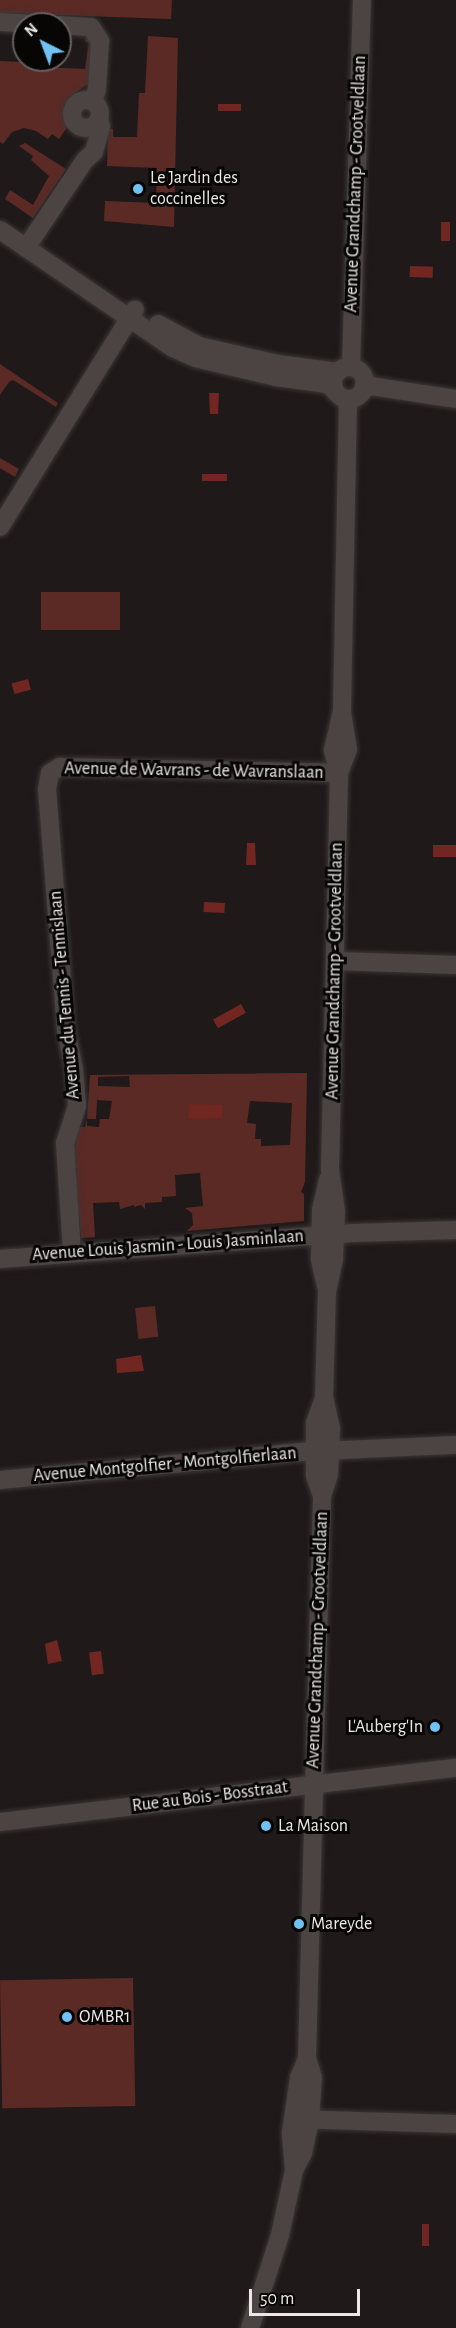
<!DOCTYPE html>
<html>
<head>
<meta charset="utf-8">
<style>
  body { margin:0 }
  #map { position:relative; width:456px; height:2328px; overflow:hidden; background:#1f1a19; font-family:"Alegreya Sans",sans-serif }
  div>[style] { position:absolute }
  .green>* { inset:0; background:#5b2a25; transform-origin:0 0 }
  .water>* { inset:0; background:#712621; transform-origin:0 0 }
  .roads { filter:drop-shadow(0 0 2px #3b3737) drop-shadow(0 0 2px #3b3737) }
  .minor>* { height:18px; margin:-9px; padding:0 9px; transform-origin:9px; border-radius:9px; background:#4b4443 }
  .minor>.ring { margin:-9px; padding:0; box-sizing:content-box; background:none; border:18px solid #4b4443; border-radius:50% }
  .dots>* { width:16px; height:16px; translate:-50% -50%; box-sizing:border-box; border:3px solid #080605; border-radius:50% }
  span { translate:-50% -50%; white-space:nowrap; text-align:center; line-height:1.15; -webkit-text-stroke:6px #080605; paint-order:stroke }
  .poi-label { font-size:18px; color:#ece8e7 }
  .left { translate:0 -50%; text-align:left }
  .right { translate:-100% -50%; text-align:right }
  .street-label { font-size:18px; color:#ece8e7 }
  .north { position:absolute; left:12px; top:12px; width:60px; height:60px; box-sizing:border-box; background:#080605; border:2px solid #63605f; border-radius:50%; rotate:318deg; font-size:16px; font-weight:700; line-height:24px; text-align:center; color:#ece8e7 }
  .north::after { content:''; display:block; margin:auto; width:21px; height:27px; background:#70c2f4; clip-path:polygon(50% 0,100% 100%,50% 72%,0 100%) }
  .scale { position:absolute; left:249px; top:2289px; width:111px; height:27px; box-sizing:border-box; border:3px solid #ece8e7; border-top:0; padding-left:8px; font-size:18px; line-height:21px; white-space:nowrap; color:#ece8e7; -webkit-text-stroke:4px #080605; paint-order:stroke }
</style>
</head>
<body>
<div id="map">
  <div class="green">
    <div style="clip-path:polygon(0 0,172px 0,171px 19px,0 13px)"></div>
    <div style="clip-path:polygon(86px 35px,92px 42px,89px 83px,75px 93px,65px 104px,63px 114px,68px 126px,59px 139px,52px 134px,48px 139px,36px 131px,24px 128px,12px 132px,3px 144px,0 142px,0 61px,41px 63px,41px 67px,85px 69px,89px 43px,85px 41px)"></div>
    <div style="clip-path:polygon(148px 36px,178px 38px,174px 227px,104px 221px,105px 201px,156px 203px,157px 168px,107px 166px,108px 129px,113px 129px,113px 137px,137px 137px,139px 93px,145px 93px)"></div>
    <div style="clip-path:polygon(25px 143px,66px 169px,33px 218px,5px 199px,10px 190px,33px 205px,49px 176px,31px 160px,33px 156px,19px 146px)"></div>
    <div style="clip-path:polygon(0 364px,58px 403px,56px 407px,13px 380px,9px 382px,0 395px)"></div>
    <div style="clip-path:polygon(0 458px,19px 469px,15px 477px,0 468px)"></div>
    <div style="left:41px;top:592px;width:79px;height:38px"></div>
    <div style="clip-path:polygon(evenodd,307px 1073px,305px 1182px,301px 1192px,304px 1194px,304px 1221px,187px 1231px,193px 1225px,192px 1213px,185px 1208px,203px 1206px,200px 1173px,175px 1175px,176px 1196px,162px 1197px,162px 1202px,145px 1203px,145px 1209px,141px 1205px,134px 1207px,134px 1205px,120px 1209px,119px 1202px,93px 1203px,95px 1237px,81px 1238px,73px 1148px,78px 1127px,85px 1127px,87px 1119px,90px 1075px,307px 1073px,129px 1076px,130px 1087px,98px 1086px,98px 1077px,129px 1076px,307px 1073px,97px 1100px,112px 1101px,109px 1119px,100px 1119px,99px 1127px,87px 1126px,87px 1119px,96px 1119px,97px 1100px,307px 1073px,250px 1101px,292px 1103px,290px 1145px,261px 1146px,261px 1139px,255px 1139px,256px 1124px,247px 1123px,250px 1101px)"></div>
    <div style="left:155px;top:1306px;width:31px;height:20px;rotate:84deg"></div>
    <div style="left:133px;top:1978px;width:128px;height:133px;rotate:89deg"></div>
  </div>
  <div class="water">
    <div style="left:218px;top:104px;width:23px;height:7px"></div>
    <div style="left:441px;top:222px;width:9px;height:19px"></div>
    <div style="left:410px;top:266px;width:23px;height:11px;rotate:2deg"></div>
    <div style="clip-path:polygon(209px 393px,219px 393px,218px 414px,210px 414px)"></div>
    <div style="left:202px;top:474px;width:25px;height:7px"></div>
    <div style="left:28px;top:679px;width:11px;height:17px;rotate:75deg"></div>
    <div style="clip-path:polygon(247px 843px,255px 843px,256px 865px,246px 865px)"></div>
    <div style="left:433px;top:845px;width:23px;height:12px"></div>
    <div style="left:204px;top:902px;width:21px;height:10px;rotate:3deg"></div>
    <div style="left:241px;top:1004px;width:10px;height:32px;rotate:61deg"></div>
    <div style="clip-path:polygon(189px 1104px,223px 1105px,222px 1118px,188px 1119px)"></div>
    <div style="clip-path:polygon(141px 1355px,144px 1371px,117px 1373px,116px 1359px)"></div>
    <div style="clip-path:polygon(57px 1640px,62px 1661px,48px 1664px,45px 1644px)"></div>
    <div style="left:101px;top:1651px;width:23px;height:12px;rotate:83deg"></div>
    <div style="left:422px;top:2224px;width:7px;height:22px"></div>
  </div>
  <div class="roads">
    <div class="minor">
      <div style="left:0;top:22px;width:37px;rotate:3deg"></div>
      <div style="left:60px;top:25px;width:31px;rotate:4deg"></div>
      <div style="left:91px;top:27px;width:17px;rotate:57deg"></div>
      <div style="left:100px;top:41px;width:48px;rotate:93.6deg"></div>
      <div style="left:97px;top:89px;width:14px;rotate:107deg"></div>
      <div class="ring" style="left:72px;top:100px;width:10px;height:10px"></div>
      <div style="left:0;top:230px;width:209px;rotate:34.3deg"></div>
      <div style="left:173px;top:348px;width:24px;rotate:24deg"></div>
      <div style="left:195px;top:358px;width:83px;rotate:13.2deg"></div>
      <div style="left:276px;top:377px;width:52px;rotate:7.7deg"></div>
      <div style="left:328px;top:384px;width:8px;rotate:45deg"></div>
      <div style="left:26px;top:248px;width:106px;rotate:-56.2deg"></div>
      <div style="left:85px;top:160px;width:12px;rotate:-42deg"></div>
      <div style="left:94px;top:152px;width:26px;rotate:-74deg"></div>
      <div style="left:101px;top:127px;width:9px;rotate:-103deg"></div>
      <div style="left:158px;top:324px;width:47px;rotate:28.2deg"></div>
      <div style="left:199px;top:346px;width:81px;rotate:12.8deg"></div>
      <div style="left:278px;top:364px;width:60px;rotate:7.7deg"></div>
      <div style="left:351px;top:367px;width:367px;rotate:-88.3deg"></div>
      <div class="ring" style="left:333px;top:367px;width:14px;height:14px"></div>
      <div style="left:364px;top:385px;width:93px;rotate:8.7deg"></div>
      <div style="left:0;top:527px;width:256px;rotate:-58.2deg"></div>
      <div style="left:339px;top:773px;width:25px;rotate:-69deg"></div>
      <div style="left:348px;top:750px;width:39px;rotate:-99deg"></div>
      <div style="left:342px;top:711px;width:312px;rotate:-88.9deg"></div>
      <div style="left:336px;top:961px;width:120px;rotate:1.9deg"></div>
      <div style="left:72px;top:1252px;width:109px;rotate:-93.7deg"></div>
      <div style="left:65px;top:1143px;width:40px;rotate:-72deg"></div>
      <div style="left:77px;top:1105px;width:36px;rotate:-95deg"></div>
      <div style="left:74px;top:1069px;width:40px;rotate:-102deg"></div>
      <div style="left:66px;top:1030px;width:242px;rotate:-94.5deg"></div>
      <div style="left:47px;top:789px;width:16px;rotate:-79deg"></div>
      <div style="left:50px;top:773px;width:12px;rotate:-31deg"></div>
      <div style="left:60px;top:767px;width:279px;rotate:1.2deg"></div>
      <div style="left:0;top:1259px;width:354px;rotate:-4.2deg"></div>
      <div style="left:353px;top:1233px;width:103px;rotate:-1.7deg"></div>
      <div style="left:326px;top:1286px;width:28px;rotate:-103deg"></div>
      <div style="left:320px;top:1259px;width:49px;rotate:-88.8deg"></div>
      <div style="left:321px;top:1210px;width:31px;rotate:-77deg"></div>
      <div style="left:0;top:1480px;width:300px;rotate:-5.3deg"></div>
      <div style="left:299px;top:1452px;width:157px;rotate:-2.6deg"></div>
      <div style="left:322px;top:1496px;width:21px;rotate:-109deg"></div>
      <div style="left:315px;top:1476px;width:53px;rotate:-90deg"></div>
      <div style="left:315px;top:1423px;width:27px;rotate:-70deg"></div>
      <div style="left:0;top:1822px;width:459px;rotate:-6.8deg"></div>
      <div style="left:293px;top:2119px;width:163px;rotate:1.8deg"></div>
      <div style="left:294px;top:2170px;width:38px;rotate:-95deg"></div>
      <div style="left:291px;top:2132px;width:55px;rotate:-81.6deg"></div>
      <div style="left:299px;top:2078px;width:22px;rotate:-68deg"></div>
      <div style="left:250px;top:2328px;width:98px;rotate:-72.1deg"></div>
      <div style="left:280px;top:2235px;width:66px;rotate:-77.8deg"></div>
      <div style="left:294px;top:2170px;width:19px;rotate:-62deg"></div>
      <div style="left:303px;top:2153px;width:34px;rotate:-78deg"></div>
      <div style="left:310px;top:2120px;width:43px;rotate:-86deg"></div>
      <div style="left:313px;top:2077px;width:20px;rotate:-108deg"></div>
      <div style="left:307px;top:2058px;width:310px;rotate:-88.5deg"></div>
      <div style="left:315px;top:1748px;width:252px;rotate:-88.4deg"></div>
      <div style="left:322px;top:1496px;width:22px;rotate:-72deg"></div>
      <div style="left:329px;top:1475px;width:47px;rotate:-87.6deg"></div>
      <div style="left:331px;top:1428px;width:31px;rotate:-103deg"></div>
      <div style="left:324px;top:1398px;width:106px;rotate:-88.4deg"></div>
      <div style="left:327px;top:1292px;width:33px;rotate:-78deg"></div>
      <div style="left:334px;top:1260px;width:49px;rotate:-87.7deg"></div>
      <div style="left:336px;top:1211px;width:41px;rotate:-98.3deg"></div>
      <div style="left:330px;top:1170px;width:397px;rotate:-88.7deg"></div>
      <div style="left:339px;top:773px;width:24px;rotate:-105deg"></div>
      <div style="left:333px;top:750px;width:40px;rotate:-77deg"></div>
    </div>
  </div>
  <div class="dots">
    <div style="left:138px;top:189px;background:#70c2f4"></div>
    <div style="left:435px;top:1727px;background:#70c2f4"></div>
    <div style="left:266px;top:1826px;background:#70c2f4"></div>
    <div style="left:299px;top:1924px;background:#70c2f4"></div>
    <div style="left:67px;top:2017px;background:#70c2f4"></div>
  </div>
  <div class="poi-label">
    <span class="left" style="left:150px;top:189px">Le Jardin des<br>coccinelles</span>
    <span class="right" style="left:423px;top:1727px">L'Auberg'In</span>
    <span class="left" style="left:278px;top:1826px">La Maison</span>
    <span class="left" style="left:311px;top:1924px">Mareyde</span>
    <span class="left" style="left:79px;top:2017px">OMBR1</span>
  </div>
  <div class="street-label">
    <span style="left:356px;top:184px;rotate:-88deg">Avenue Grandchamp - Grootveldlaan</span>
    <span style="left:194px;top:771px;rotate:1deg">Avenue de Wavrans - de Wavranslaan</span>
    <span style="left:335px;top:971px;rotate:-89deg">Avenue Grandchamp - Grootveldlaan</span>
    <span style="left:65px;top:995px;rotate:-95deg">Avenue du Tennis - Tennislaan</span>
    <span style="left:168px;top:1246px;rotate:-4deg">Avenue Louis Jasmin - Louis Jasminlaan</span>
    <span style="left:165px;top:1465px;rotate:-5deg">Avenue Montgolfier - Montgolfierlaan</span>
    <span style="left:318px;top:1640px;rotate:-88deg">Avenue Grandchamp - Grootveldlaan</span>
    <span style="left:210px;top:1797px;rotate:-7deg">Rue au Bois - Bosstraat</span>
  </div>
  <div class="north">N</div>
  <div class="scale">50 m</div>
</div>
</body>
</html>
